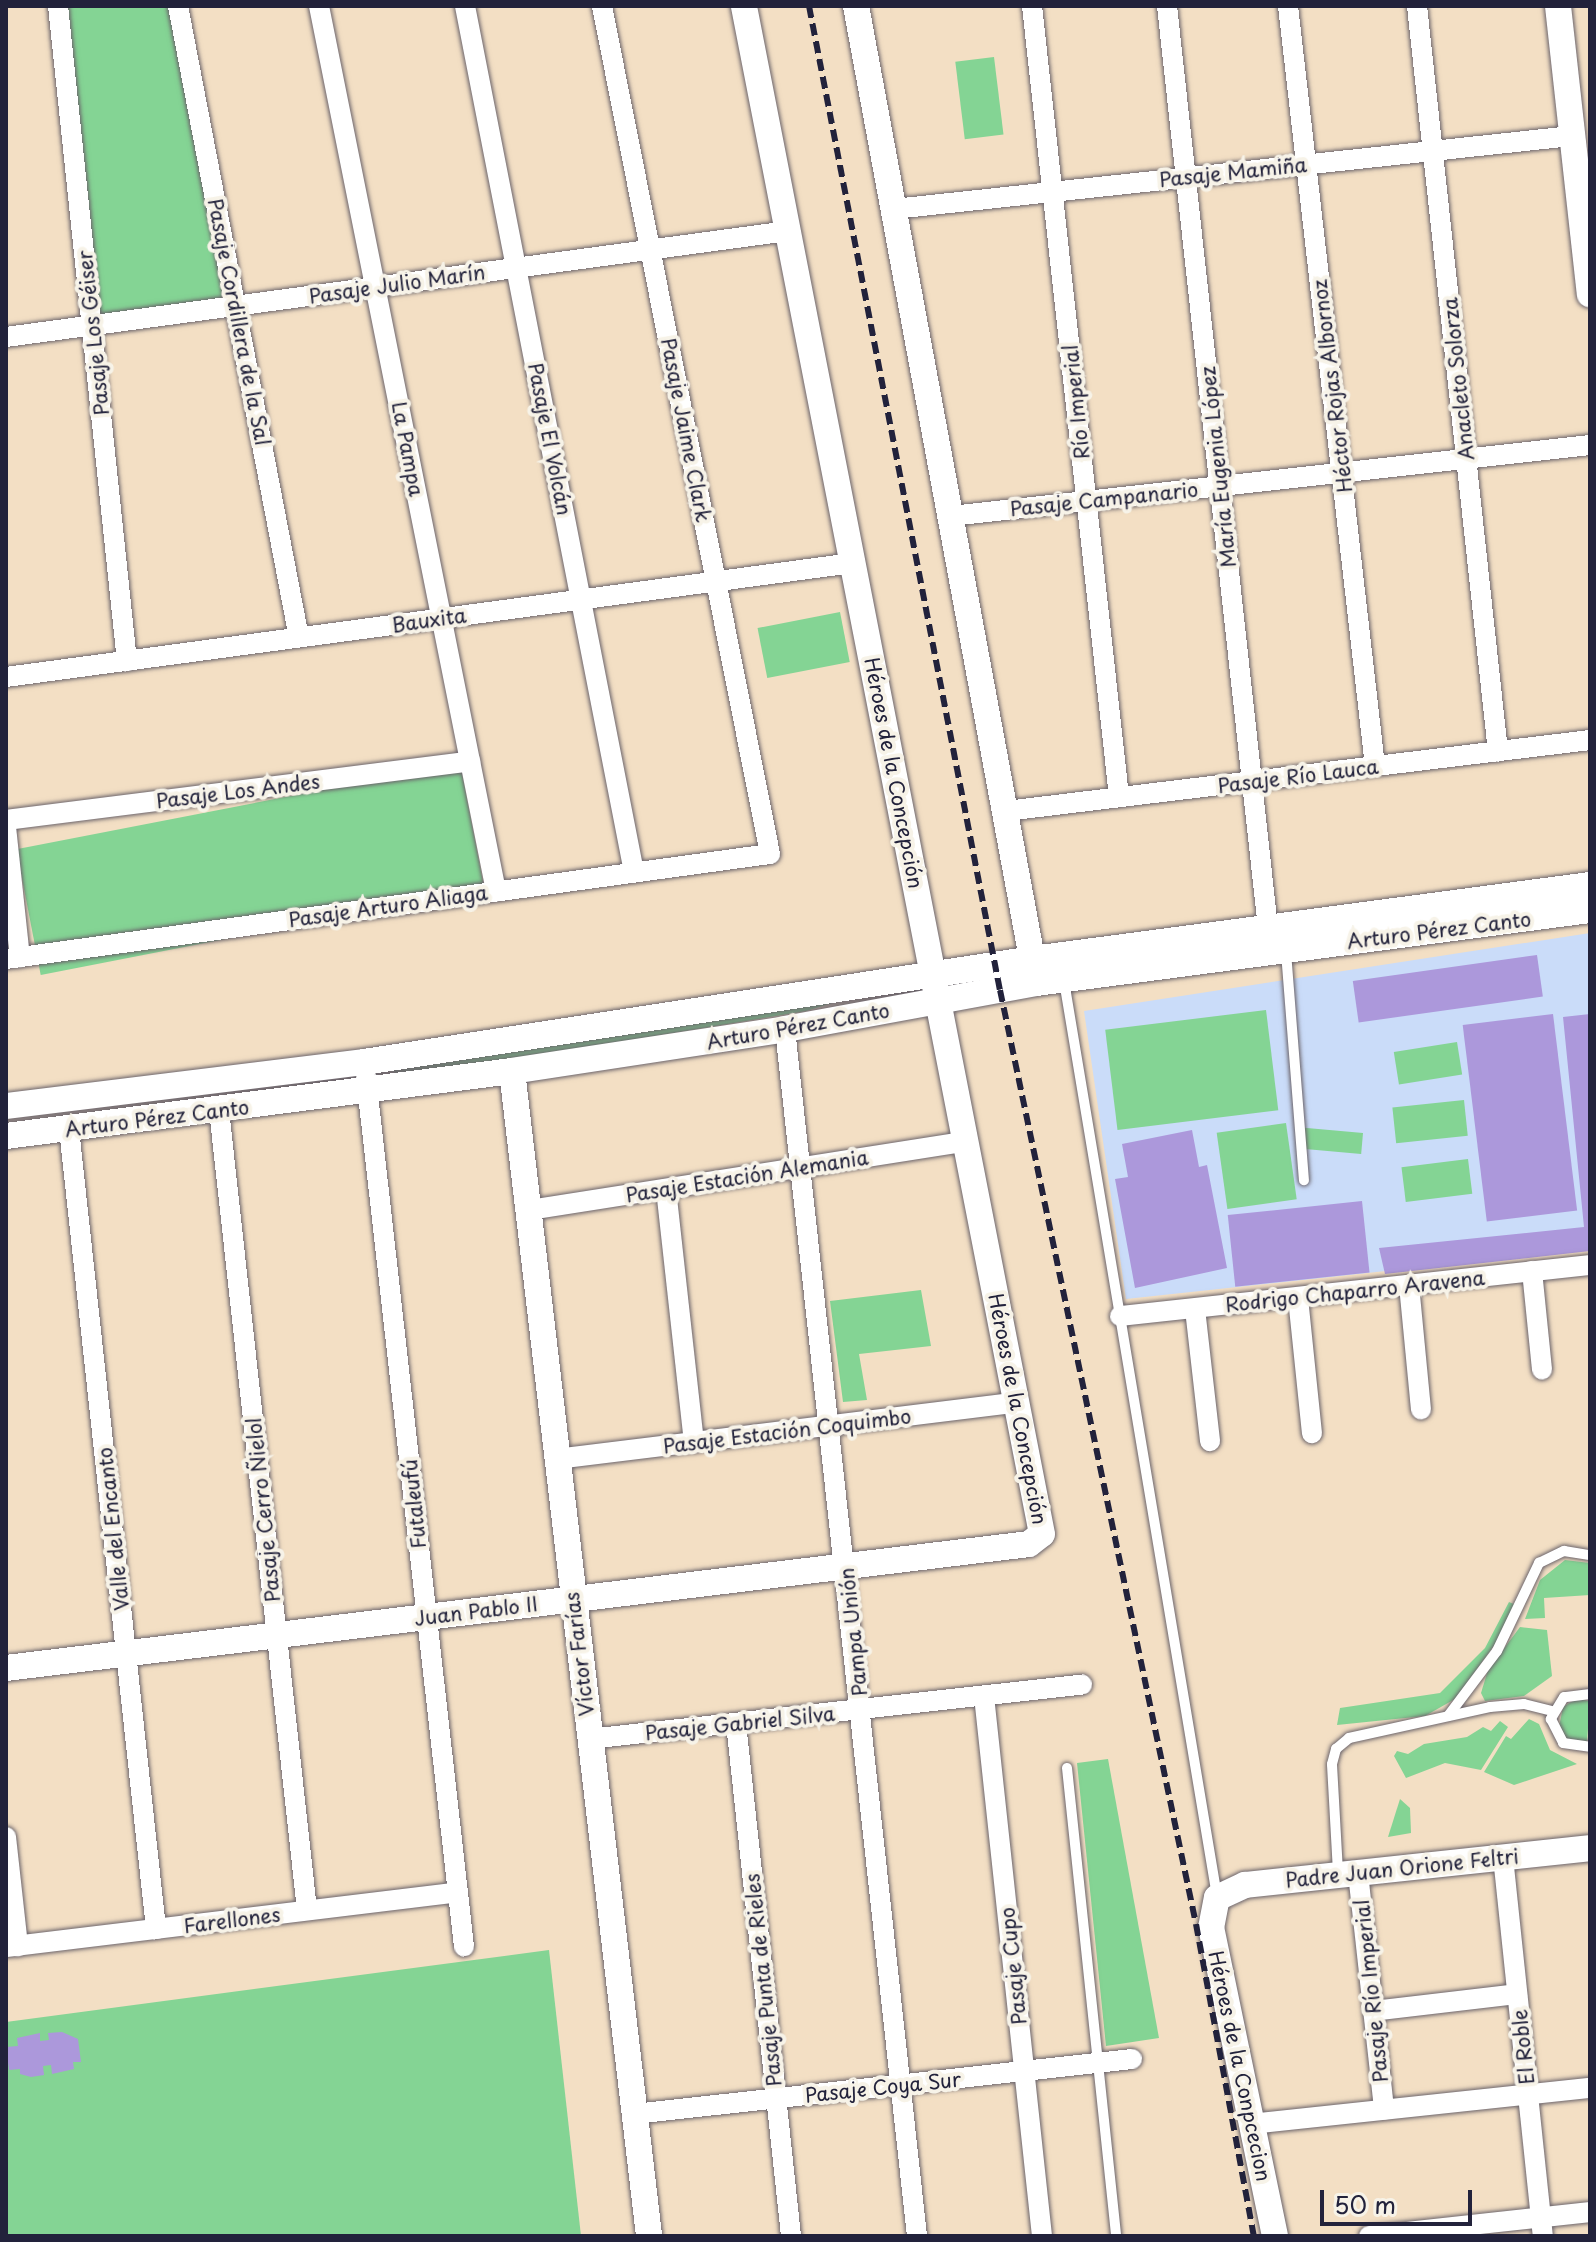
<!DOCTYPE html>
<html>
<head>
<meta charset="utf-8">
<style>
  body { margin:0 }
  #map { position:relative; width:1596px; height:2242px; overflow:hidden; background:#f3dfc4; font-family:"Playpen Sans",sans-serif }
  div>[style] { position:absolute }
  .built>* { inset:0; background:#cadcf9 }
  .green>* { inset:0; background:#84d494; transform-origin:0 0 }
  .building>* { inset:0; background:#ac98db; transform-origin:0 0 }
  .roads { filter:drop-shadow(0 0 2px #6b646b) drop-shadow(0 0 2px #6b646b) }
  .lane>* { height:10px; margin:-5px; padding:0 5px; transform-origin:5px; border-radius:5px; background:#fff }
  .street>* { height:20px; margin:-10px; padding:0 10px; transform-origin:10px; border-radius:10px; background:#fff }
  .secondary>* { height:26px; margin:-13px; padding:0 13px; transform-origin:13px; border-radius:13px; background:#fff }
  .rail>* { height:6px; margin-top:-3px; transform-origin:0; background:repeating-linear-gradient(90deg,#22223b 0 12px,transparent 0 18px) }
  span { translate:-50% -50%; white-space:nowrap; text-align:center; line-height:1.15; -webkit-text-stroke:8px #f7f3e8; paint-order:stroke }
  .street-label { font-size:20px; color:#22223b }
  .frame { position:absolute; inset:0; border:8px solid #22223b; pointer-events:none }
  .scale { position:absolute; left:1320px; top:2190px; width:152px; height:36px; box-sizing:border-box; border:4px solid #22223b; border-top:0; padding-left:10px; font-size:24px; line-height:28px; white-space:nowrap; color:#22223b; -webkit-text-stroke:6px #f7f3e8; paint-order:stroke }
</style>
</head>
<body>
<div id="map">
  <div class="built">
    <div style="clip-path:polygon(1590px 933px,1590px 1249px,1126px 1299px,1084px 1011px)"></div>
  </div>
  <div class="green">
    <div style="clip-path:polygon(62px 6px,172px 6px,228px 300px,95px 318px)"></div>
    <div style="left:994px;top:57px;width:78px;height:39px;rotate:83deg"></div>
    <div style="left:840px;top:612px;width:51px;height:84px;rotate:79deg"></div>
    <div style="left:460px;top:763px;width:128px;height:452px;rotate:79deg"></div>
    <div style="clip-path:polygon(849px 998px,806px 1011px,553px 1053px,396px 1073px,384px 1068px)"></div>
    <div style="left:1266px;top:1010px;width:101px;height:162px;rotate:83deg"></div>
    <div style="left:1457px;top:1042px;width:33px;height:64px;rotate:81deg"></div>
    <div style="left:1464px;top:1100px;width:36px;height:72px;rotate:84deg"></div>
    <div style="left:1286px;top:1123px;width:77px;height:70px;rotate:82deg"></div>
    <div style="left:1363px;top:1133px;width:21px;height:59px;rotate:95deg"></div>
    <div style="left:1468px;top:1159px;width:35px;height:67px;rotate:83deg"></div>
    <div style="clip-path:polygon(921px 1290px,931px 1346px,859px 1354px,867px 1400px,843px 1402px,830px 1301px)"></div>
    <div style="clip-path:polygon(1565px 1560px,1590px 1563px,1590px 1595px,1544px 1598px,1545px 1618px,1525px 1619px,1540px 1580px)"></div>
    <div style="clip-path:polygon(1509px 1602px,1516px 1605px,1509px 1625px,1455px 1699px,1425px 1716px,1337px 1725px,1340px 1708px,1440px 1693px,1485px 1648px)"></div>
    <div style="clip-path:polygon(1520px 1627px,1547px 1630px,1552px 1676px,1524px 1696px,1485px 1701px,1481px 1693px,1488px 1670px)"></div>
    <div style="clip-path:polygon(1576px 1699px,1590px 1701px,1587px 1742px,1567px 1739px,1559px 1727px,1563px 1707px)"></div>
    <div style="clip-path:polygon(1529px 1719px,1539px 1724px,1550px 1750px,1577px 1764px,1514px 1785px,1484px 1772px,1506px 1736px,1511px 1739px)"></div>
    <div style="clip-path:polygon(1500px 1721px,1508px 1727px,1481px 1770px,1445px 1763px,1406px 1778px,1394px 1756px,1397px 1751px,1408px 1754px,1424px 1744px,1467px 1737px,1483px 1727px,1491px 1731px)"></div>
    <div style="clip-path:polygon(1108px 1759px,1159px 2038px,1106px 2046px,1077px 1763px)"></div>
    <div style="clip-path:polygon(1400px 1799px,1410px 1808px,1411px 1833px,1388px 1837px)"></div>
    <div style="clip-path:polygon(549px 1950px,581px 2236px,6px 2236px,6px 2022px)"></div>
  </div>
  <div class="building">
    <div style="left:1537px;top:955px;width:42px;height:186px;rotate:82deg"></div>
    <div style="left:1553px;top:1014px;width:198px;height:91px;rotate:83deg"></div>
    <div style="clip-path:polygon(1590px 1014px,1590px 1251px,1385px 1274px,1379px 1248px,1584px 1227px,1563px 1017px)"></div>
    <div style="clip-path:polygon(1192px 1130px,1199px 1167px,1207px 1165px,1227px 1268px,1135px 1288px,1115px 1179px,1128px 1177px,1122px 1144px)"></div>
    <div style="left:1362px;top:1201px;width:72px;height:135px;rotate:84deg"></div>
    <div style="clip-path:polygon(62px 2032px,78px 2039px,81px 2062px,73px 2062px,74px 2069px,52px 2074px,51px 2065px,43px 2066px,44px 2075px,31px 2077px,20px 2074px,20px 2069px,9px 2070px,6px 2047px,18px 2046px,17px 2038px,40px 2033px,40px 2041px,49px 2040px,48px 2033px)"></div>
  </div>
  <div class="roads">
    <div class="lane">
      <div style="left:1286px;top:952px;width:229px;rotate:85.5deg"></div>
      <div style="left:1064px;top:981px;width:928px;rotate:80.51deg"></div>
      <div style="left:1590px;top:1694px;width:26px;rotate:173deg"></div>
      <div style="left:1564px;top:1697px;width:26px;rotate:121deg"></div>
      <div style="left:1551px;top:1719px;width:27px;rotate:63deg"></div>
      <div style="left:1563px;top:1743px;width:27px;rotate:8deg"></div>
      <div style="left:1448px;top:1716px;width:81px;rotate:-53deg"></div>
      <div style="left:1497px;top:1651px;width:98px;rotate:-64.5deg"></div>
      <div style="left:1539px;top:1563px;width:28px;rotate:-26deg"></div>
      <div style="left:1564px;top:1551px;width:26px;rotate:9deg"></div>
      <div style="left:1067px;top:1768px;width:471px;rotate:84deg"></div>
      <div style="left:1338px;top:1872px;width:108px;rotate:-93.2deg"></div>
      <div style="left:1332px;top:1764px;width:16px;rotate:-75deg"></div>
      <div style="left:1336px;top:1749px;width:17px;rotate:-40deg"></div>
      <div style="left:1349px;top:1738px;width:144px;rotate:-12.4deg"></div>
      <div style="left:1490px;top:1707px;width:34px;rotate:-5deg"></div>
      <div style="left:1524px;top:1704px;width:30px;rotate:14deg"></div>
    </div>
    <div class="street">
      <div style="left:58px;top:6px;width:659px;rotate:83.99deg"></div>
      <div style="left:178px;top:6px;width:643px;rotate:79.16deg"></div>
      <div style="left:319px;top:6px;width:903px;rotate:78.69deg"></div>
      <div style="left:465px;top:6px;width:882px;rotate:78.96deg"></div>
      <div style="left:1032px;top:6px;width:796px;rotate:83.72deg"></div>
      <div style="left:1167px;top:6px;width:928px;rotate:83.75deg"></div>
      <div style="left:1288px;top:6px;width:765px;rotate:83.47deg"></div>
      <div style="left:1417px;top:6px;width:750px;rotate:83.8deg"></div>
      <div style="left:894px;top:209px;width:682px;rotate:-6.15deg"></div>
      <div style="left:6px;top:337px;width:789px;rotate:-7.72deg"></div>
      <div style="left:951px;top:516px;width:643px;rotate:-6.34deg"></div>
      <div style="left:6px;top:677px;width:855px;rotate:-7.67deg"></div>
      <div style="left:1006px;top:811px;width:588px;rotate:-6.93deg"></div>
      <div style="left:6px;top:820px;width:468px;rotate:-7.2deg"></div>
      <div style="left:6px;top:827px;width:131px;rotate:83.9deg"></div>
      <div style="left:6px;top:959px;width:771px;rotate:-7.83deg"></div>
      <div style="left:770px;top:854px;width:864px;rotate:-101.21deg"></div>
      <div style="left:785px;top:1029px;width:1214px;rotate:83.76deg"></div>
      <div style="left:366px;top:1077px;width:875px;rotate:83.57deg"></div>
      <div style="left:219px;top:1110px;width:805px;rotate:83.72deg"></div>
      <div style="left:69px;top:1129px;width:805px;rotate:83.79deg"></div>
      <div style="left:666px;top:1189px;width:255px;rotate:83.7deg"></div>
      <div style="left:529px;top:1210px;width:441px;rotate:-8.9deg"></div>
      <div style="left:1532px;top:1271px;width:99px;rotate:84.2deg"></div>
      <div style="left:1409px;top:1285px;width:125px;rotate:84.5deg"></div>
      <div style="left:1298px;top:1298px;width:136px;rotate:84.1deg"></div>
      <div style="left:1195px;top:1309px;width:133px;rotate:83.5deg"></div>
      <div style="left:1120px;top:1316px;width:473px;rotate:-6.2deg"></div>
      <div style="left:556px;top:1459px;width:466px;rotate:-7deg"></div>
      <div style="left:984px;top:1696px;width:543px;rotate:83.87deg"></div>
      <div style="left:736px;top:1723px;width:516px;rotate:83.88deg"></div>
      <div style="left:589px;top:1739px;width:496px;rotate:-6.3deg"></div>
      <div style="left:6px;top:1837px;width:110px;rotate:83.7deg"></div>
      <div style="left:1503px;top:1857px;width:381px;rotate:84deg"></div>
      <div style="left:1358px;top:1873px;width:238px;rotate:83.7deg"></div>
      <div style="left:6px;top:1947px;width:455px;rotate:-6.9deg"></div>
      <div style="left:1373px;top:2011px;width:145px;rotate:-6.7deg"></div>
      <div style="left:634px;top:2114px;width:501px;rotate:-6.3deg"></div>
      <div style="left:1251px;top:2124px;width:341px;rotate:-6.1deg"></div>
      <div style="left:1369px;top:2236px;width:222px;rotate:-6.2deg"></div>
    </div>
    <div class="secondary">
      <div style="left:856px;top:6px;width:985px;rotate:79.53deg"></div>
      <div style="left:1558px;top:6px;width:290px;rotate:83.7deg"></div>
      <div style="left:512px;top:1071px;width:1173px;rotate:83.29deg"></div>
      <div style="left:6px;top:1106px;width:361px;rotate:-7deg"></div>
      <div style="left:364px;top:1062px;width:677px;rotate:-8.75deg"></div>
      <div style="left:1033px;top:959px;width:562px;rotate:-7.57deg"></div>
      <div style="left:6px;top:1136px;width:510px;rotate:-7.32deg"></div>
      <div style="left:512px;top:1071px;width:276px;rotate:-8.7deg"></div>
      <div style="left:785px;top:1029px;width:255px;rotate:-10.4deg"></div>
      <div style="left:1036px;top:983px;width:559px;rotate:-7.51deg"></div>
      <div style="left:6px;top:1668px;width:1030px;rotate:-6.91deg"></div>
      <div style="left:1029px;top:1544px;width:16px;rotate:-38deg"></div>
      <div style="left:1042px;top:1534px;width:1557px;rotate:-101.04deg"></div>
      <div style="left:1275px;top:2236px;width:315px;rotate:-101.7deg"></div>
      <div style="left:1211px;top:1928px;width:31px;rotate:-79deg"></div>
      <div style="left:1217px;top:1898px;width:31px;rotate:-25deg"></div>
      <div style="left:1245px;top:1885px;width:347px;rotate:-6.1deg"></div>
    </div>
  </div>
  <div class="rail">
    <div style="left:809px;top:6px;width:1002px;rotate:79.02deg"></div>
    <div style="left:1000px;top:990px;width:954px;rotate:78.15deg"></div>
    <div style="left:1196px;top:1924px;width:317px;rotate:79.5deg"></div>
  </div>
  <div class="street-label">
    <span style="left:1233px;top:172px;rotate:-6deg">Pasaje Mamiña</span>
    <span style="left:397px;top:284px;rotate:-8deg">Pasaje Julio Marín</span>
    <span style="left:239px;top:322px;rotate:79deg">Pasaje Cordillera de la Sal</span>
    <span style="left:93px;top:333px;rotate:-96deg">Pasaje Los Géiser</span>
    <span style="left:1458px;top:379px;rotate:-96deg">Anacleto Solorza</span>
    <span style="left:1332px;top:386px;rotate:-97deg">Héctor Rojas Albornoz</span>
    <span style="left:1076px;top:402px;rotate:-96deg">Río Imperial</span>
    <span style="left:686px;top:430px;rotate:79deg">Pasaje Jaime Clark</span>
    <span style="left:550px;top:439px;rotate:79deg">Pasaje El Volcán</span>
    <span style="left:408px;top:449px;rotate:79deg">La Pampa</span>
    <span style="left:1218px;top:467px;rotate:-96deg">María Eugenia López</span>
    <span style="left:1104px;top:499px;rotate:-6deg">Pasaje Campanario</span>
    <span style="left:429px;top:620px;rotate:-8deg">Bauxita</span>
    <span style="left:894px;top:773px;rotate:79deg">Héroes de la Concepción</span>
    <span style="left:1298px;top:776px;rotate:-7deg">Pasaje Río Lauca</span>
    <span style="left:238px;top:791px;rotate:-7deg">Pasaje Los Andes</span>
    <span style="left:388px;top:906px;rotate:-8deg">Pasaje Arturo Aliaga</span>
    <span style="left:1439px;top:930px;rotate:-7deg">Arturo Pérez Canto</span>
    <span style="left:798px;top:1026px;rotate:-10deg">Arturo Pérez Canto</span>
    <span style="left:157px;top:1118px;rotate:-7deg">Arturo Pérez Canto</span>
    <span style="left:747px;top:1176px;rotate:-9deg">Pasaje Estación Alemania</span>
    <span style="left:1355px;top:1291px;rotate:-6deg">Rodrigo Chaparro Aravena</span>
    <span style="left:1018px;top:1409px;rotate:79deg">Héroes de la Concepción</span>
    <span style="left:787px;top:1431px;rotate:-7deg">Pasaje Estación Coquimbo</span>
    <span style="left:414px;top:1504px;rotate:-96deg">Futaleufú</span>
    <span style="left:263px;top:1510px;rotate:-96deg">Pasaje Cerro Ñielol</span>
    <span style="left:113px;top:1529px;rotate:-96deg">Valle del Encanto</span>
    <span style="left:476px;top:1611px;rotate:-7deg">Juan Pablo II</span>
    <span style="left:853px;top:1632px;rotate:-96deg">Pampa Unión</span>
    <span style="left:579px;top:1654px;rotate:-97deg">Víctor Farías</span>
    <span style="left:740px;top:1723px;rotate:-6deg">Pasaje Gabriel Silva</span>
    <span style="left:1402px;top:1868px;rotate:-6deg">Padre Juan Orione Feltri</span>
    <span style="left:232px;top:1920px;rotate:-7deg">Farellones</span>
    <span style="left:1013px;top:1966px;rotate:-96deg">Pasaje Cupo</span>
    <span style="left:763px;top:1980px;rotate:-96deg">Pasaje Punta de Rieles</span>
    <span style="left:1371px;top:1991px;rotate:-96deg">Pasaje Río Imperial</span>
    <span style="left:1523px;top:2047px;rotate:-96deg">El Roble</span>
    <span style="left:1240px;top:2066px;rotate:78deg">Héroes de la Conpcecion</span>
    <span style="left:883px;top:2087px;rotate:-6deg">Pasaje Coya Sur</span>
  </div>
  <div class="frame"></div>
  <div class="scale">50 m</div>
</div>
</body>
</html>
